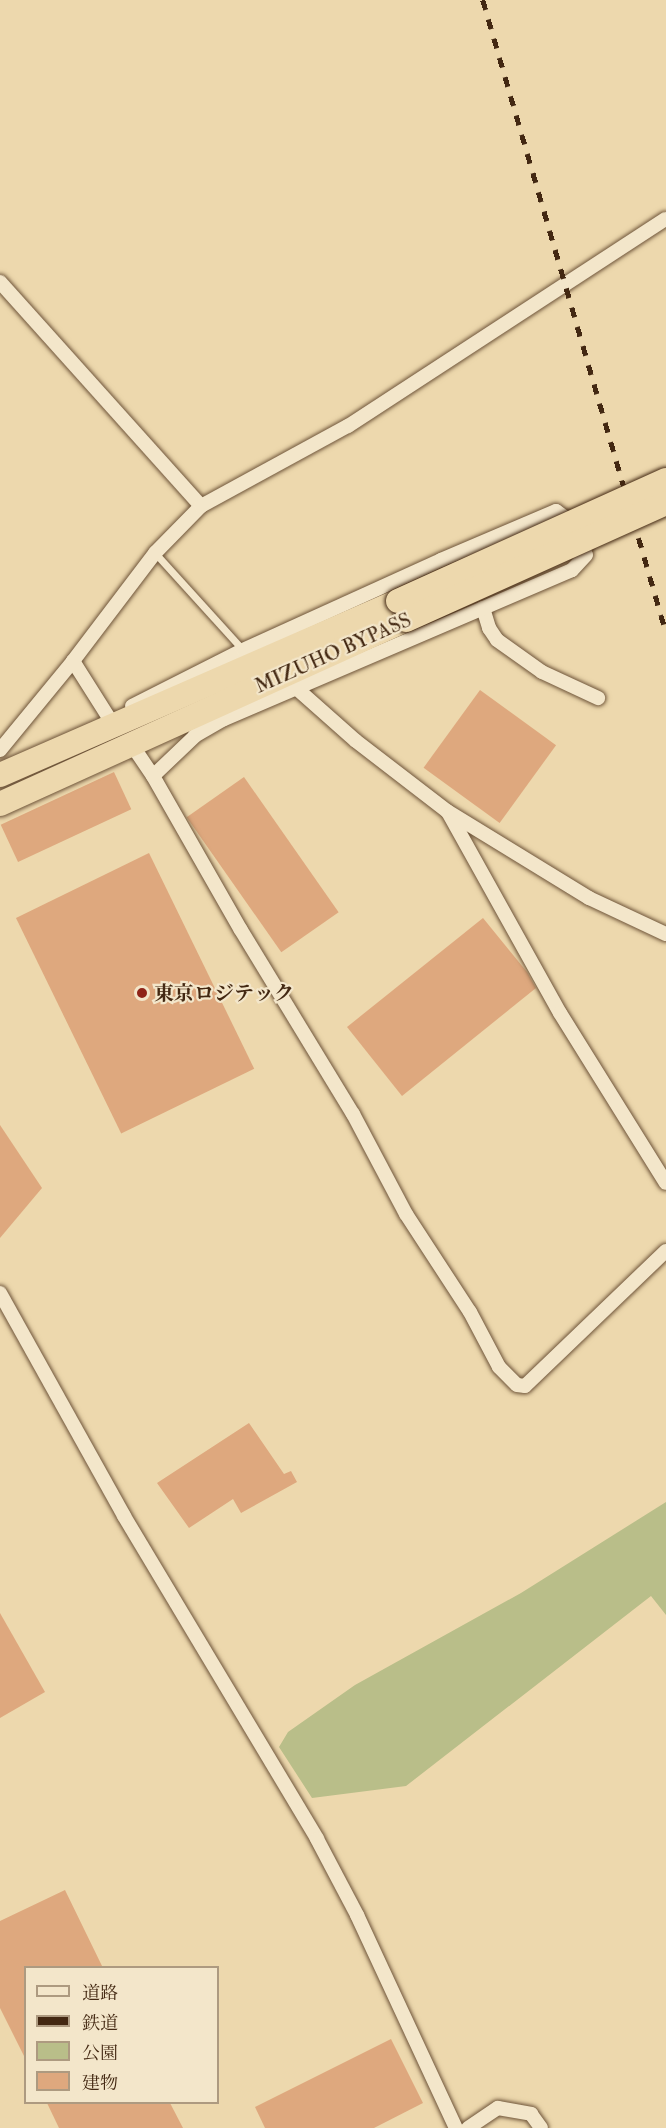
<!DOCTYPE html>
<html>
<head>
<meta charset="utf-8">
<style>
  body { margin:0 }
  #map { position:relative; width:666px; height:2128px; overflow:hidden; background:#edd8ad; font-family:"IM FELL Double Pica","Noto Serif JP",serif }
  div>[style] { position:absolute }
  .green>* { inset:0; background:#b9be89 }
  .building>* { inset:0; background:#dea87e; transform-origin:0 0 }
  .roads { filter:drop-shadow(0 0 2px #6e5439) drop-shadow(0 0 2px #6e5439) }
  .service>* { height:7px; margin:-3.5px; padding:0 3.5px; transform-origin:3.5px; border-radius:3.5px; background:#f3e6ca }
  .minor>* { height:14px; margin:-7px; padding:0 7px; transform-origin:7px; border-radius:7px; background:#f3e6ca }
  .trunk>* { height:24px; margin:-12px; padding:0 12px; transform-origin:12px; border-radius:12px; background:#edd8ad }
  .rail>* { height:4.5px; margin-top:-2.25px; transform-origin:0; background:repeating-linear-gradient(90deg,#432812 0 10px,transparent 0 20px) }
  .bridges { filter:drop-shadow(0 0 2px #432812) drop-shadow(0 0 2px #432812) }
  .trunk-bridge>* { height:24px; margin:-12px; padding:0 12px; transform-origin:12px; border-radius:12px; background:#edd8ad }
  .dots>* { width:16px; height:16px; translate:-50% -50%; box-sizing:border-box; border:3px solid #f3e6ca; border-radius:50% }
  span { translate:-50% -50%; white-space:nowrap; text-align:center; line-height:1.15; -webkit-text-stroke:4.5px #f3e6ca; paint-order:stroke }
  .street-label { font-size:20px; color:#432812 }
  .poi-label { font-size:20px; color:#432812; font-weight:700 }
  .left { translate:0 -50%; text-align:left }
  .legend { position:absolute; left:24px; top:1966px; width:195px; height:138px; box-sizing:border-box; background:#f3e6ca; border:2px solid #ad9a80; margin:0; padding:8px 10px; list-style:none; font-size:18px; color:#432812 }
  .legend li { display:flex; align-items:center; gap:12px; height:30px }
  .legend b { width:30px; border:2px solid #ad9a80 }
</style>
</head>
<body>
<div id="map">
  <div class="green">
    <div style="clip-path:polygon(666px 1502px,666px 1615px,651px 1596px,406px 1786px,312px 1798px,279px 1747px,288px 1732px,355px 1685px,521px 1593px)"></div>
  </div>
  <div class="building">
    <div style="left:480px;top:690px;width:94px;height:96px;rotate:36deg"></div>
    <div style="left:114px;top:772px;width:41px;height:125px;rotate:65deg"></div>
    <div style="left:244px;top:777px;width:165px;height:70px;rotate:55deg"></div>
    <div style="left:149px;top:853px;width:240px;height:148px;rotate:64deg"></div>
    <div style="clip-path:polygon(483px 918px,527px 972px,536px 988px,402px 1096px,347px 1027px)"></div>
    <div style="clip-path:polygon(0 1125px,42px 1188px,0 1238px)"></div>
    <div style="clip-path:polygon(249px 1423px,284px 1474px,291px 1471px,297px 1482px,241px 1513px,233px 1499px,189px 1528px,157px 1483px)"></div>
    <div style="clip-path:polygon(0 1613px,45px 1692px,0 1718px)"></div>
    <div style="clip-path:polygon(65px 1890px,103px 1968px,26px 1968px,26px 2060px,0 2008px,0 1921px)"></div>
    <div style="clip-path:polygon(391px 2039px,423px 2103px,374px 2128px,265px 2128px,255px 2107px)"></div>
    <div style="clip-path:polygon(47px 2103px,170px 2103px,183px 2128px,59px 2128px)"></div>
  </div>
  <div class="roads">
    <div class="service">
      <div style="left:155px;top:553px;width:131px;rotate:47.8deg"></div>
    </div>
    <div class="minor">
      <div style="left:0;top:282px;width:301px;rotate:48.1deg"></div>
      <div style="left:483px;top:608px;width:21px;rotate:73deg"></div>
      <div style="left:489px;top:628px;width:14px;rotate:56deg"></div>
      <div style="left:497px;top:640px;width:55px;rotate:35.4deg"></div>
      <div style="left:542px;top:672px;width:62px;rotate:24.9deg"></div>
      <div style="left:73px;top:661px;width:67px;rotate:57.7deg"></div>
      <div style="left:295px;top:687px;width:81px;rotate:41.5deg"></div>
      <div style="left:356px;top:741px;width:115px;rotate:37.6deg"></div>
      <div style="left:447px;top:811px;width:167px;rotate:31.5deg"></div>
      <div style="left:589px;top:898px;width:85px;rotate:25.1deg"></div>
      <div style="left:132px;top:706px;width:124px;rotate:-26.8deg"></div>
      <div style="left:243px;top:650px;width:217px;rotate:-24.4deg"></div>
      <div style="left:441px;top:560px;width:125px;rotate:-23.1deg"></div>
      <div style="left:556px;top:511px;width:26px;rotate:36deg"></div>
      <div style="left:577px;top:526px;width:30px;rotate:73deg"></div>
      <div style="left:586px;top:555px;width:21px;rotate:133deg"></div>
      <div style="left:572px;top:570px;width:379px;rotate:156.8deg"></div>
      <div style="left:224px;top:719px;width:34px;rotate:150deg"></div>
      <div style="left:195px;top:736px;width:58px;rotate:136.4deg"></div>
      <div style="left:132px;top:745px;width:37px;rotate:56deg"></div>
      <div style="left:153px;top:776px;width:177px;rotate:60.3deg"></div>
      <div style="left:241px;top:930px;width:215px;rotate:58.7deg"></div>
      <div style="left:353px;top:1114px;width:113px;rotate:62.1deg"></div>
      <div style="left:406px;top:1214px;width:117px;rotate:56.9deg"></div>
      <div style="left:470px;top:1312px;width:62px;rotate:62.2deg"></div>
      <div style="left:499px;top:1367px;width:25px;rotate:45deg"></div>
      <div style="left:517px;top:1385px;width:8px;rotate:7deg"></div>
      <div style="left:525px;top:1386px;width:195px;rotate:-43.8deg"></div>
      <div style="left:0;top:750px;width:115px;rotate:-50.6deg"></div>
      <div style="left:73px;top:661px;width:136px;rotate:-52.8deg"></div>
      <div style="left:155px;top:553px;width:66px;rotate:-45.6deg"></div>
      <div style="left:201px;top:506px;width:167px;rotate:-28.6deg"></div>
      <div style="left:348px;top:426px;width:379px;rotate:-33.1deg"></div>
      <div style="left:448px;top:812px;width:230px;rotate:60.9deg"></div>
      <div style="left:560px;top:1013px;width:200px;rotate:58.1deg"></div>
      <div style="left:0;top:1293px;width:255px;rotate:60.9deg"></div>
      <div style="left:124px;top:1516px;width:376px;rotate:59.1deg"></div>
      <div style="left:317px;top:1839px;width:86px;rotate:62.2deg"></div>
      <div style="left:357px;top:1915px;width:235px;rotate:65.1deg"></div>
      <div style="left:468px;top:2128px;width:36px;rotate:-34deg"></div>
      <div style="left:498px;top:2108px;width:34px;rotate:10deg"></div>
      <div style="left:531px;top:2114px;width:17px;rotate:54deg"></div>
    </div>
    <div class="trunk">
      <div style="left:0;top:775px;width:434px;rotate:-23.6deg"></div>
      <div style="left:0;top:804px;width:446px;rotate:-24.4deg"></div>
    </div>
  </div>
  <div class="rail">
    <div style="left:483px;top:0;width:658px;rotate:73.85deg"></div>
  </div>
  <div class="bridges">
    <div class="trunk-bridge">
      <div style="left:398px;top:601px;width:294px;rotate:-24.3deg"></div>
      <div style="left:406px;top:620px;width:285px;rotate:-24.2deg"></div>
    </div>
  </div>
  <div class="dots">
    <div style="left:142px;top:993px;background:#8f2418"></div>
  </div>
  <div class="street-label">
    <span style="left:333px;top:653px;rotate:-24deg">MIZUHO BYPASS</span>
  </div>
  <div class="poi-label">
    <span class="left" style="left:154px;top:993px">東京ロジテック</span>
  </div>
  <ul class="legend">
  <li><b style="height:8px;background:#f3e6ca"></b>道路</li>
  <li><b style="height:8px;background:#432812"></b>鉄道</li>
  <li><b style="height:16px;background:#b9be89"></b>公園</li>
  <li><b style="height:16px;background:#dea87e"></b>建物</li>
  </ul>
</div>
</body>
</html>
